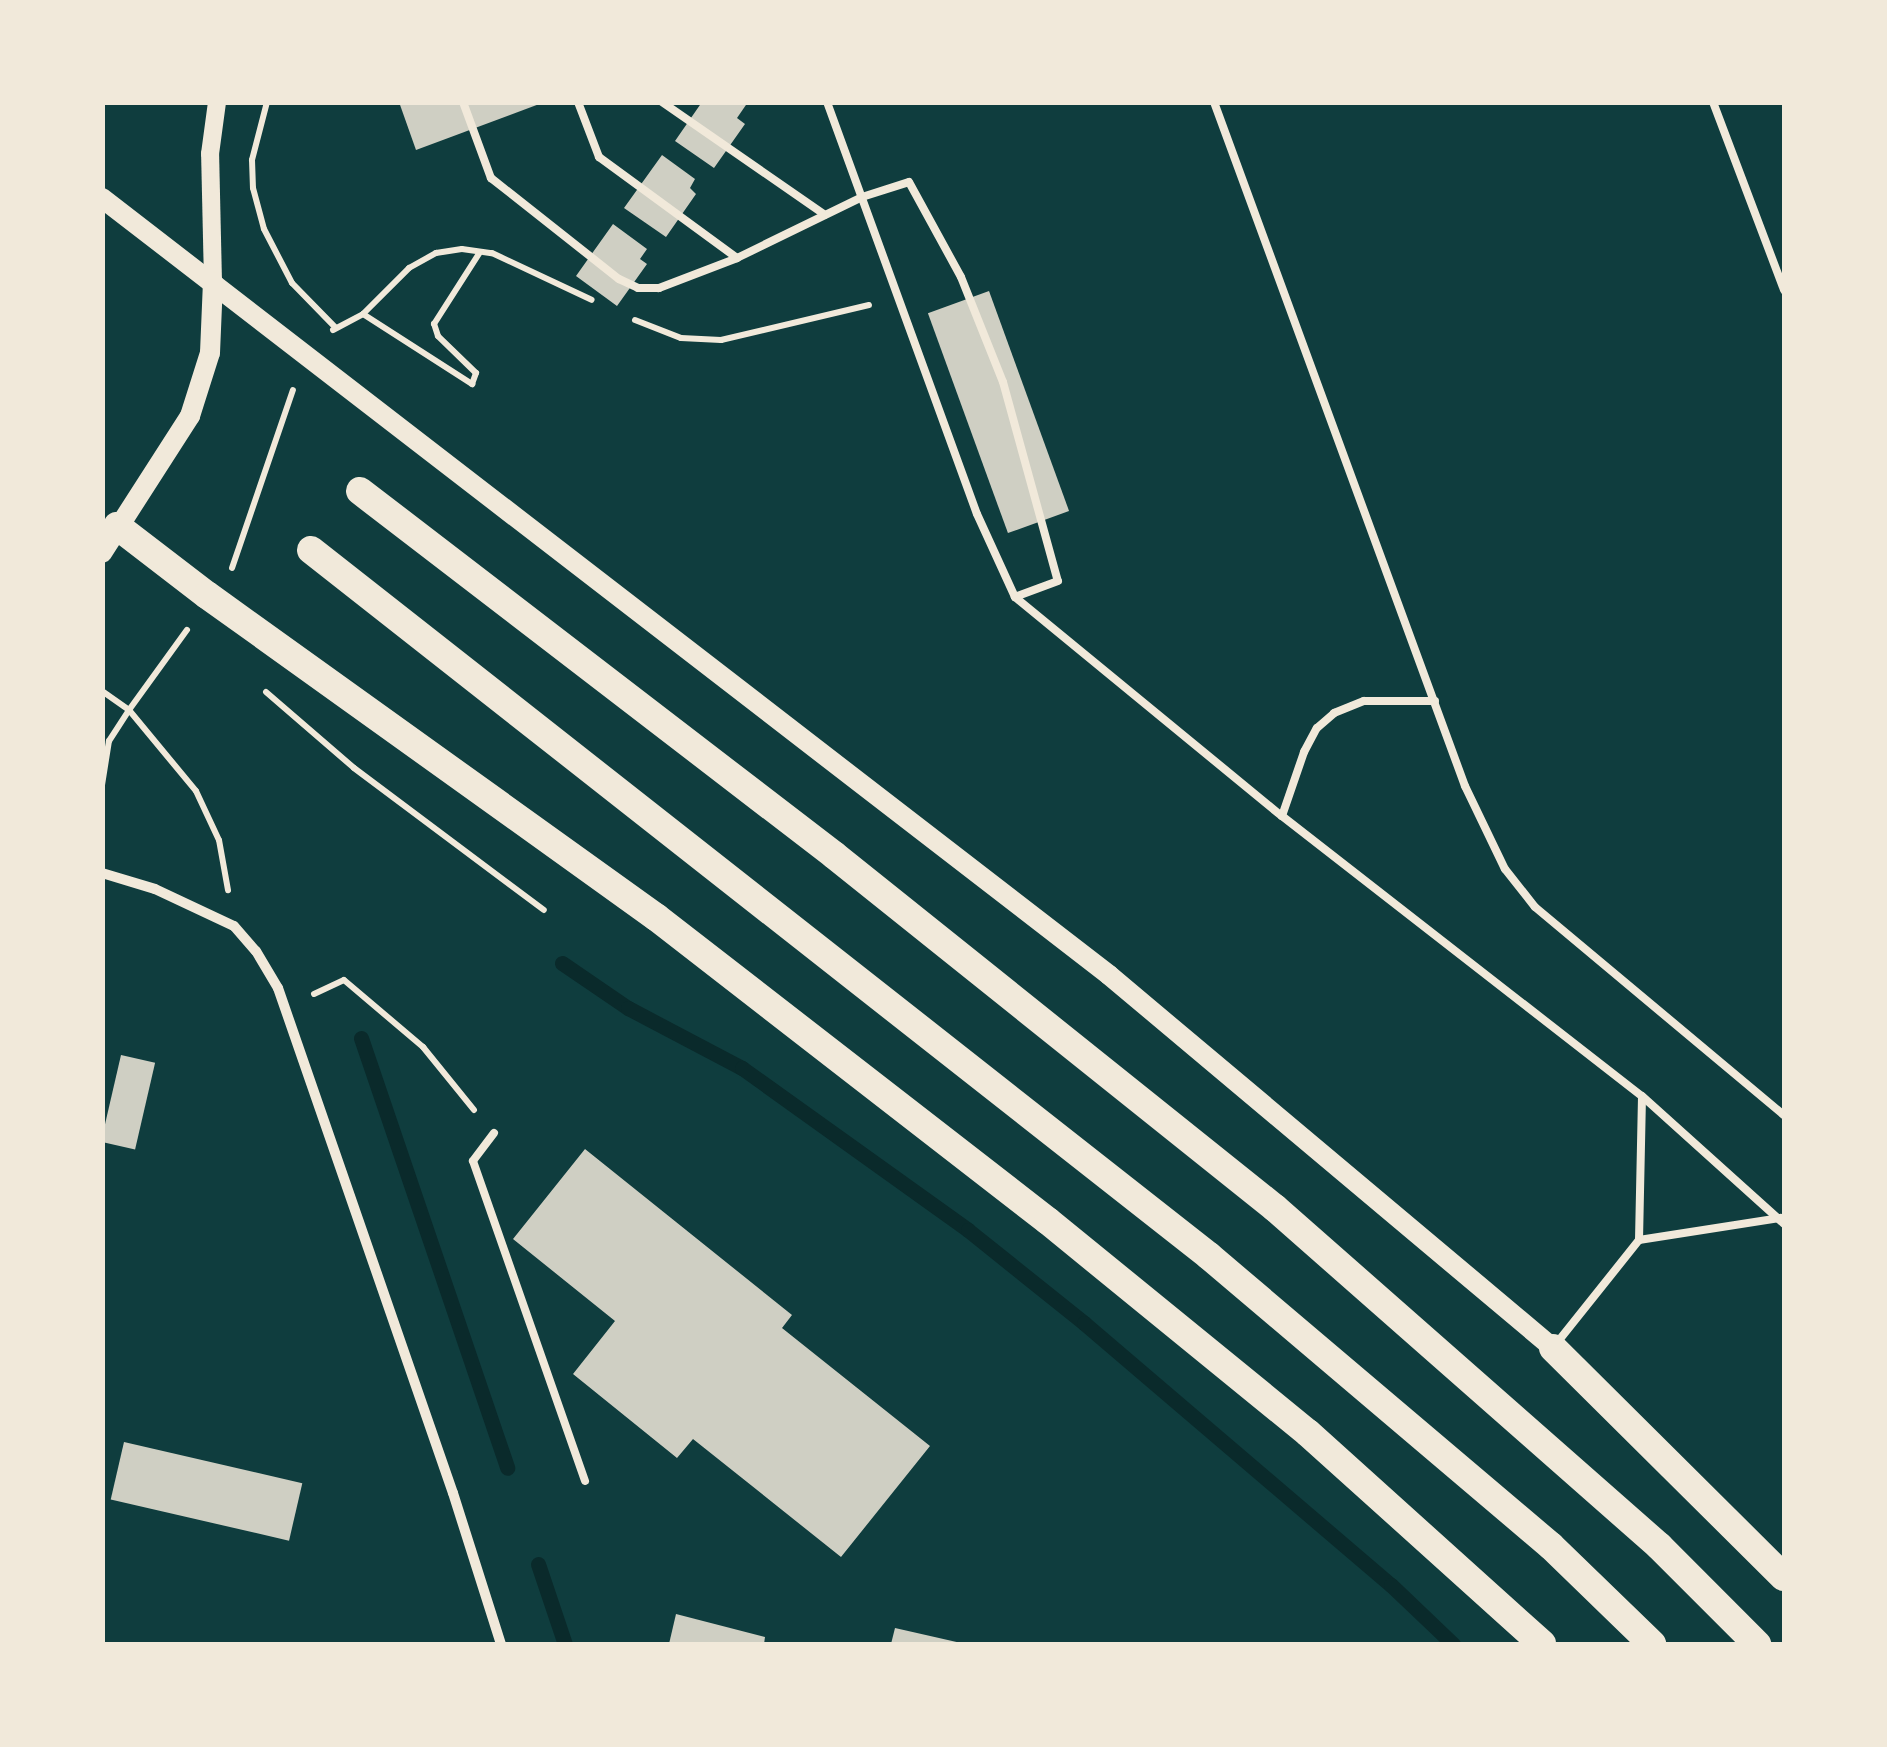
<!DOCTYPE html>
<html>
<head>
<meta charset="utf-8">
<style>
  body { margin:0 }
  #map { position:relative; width:1887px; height:1747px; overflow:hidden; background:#0f3d3e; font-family:Manrope,sans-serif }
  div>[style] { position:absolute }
  .stream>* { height:15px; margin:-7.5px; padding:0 7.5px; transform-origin:7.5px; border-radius:7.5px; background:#0a2a2b }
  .building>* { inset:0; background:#cfcfc3; transform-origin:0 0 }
  .path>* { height:6px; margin:-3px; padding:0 3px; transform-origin:3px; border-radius:3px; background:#f1e9da }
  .service>* { height:8px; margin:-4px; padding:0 4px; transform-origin:4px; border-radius:4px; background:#f1e9da }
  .minor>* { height:10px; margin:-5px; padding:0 5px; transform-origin:5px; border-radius:5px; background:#f1e9da }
  .tertiary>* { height:18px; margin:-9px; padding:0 9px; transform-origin:9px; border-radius:9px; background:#f1e9da }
  .secondary>* { height:20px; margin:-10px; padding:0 10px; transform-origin:10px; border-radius:10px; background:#f1e9da }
  .trunk>* { height:28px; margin:-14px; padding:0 14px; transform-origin:14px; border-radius:14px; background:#f1e9da }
  span { translate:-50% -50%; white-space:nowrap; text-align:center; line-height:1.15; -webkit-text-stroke:8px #f1e9da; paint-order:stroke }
  .frame { position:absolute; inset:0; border:105px solid #f1e9da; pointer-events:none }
</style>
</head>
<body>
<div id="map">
  <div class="stream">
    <div style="left:562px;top:963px;width:80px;rotate:34.3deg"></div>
    <div style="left:628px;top:1008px;width:129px;rotate:27.8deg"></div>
    <div style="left:742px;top:1068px;width:278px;rotate:35.6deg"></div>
    <div style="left:968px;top:1230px;width:149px;rotate:38.7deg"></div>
    <div style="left:1084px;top:1323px;width:404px;rotate:40.5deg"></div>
    <div style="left:1391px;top:1585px;width:86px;rotate:43.6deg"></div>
    <div style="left:361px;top:1038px;width:454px;rotate:71.2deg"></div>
    <div style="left:538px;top:1564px;width:84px;rotate:71.4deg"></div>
  </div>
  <div class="building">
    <div style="clip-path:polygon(399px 102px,542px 102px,542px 103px,416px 150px)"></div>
    <div style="clip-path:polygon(702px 102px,748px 102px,737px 118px,745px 124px,714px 168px,675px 141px)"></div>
    <div style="clip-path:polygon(662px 155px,695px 179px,690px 188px,696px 194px,666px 237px,624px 208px)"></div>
    <div style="clip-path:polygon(613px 224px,647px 249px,640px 259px,647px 264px,617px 306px,576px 276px)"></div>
    <div style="left:989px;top:291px;width:234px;height:65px;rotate:70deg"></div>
    <div style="left:121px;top:1055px;width:35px;height:89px;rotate:13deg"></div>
    <div style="clip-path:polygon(585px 1149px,792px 1315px,782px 1328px,930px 1446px,841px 1557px,693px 1439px,677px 1458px,573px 1374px,615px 1321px,513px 1239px)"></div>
    <div style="left:124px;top:1442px;width:183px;height:59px;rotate:13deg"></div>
    <div style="clip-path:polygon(676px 1614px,765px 1637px,764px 1644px,669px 1644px)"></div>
    <div style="clip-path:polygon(895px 1628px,961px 1643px,960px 1644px,891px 1644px)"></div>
  </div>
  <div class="path">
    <div style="left:267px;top:102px;width:60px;rotate:104.5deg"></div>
    <div style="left:252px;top:160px;width:28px;rotate:88deg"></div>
    <div style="left:253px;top:188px;width:42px;rotate:75deg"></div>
    <div style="left:264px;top:229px;width:61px;rotate:62.6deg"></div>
    <div style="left:292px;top:283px;width:62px;rotate:45.7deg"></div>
    <div style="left:363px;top:314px;width:130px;rotate:32.7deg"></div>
    <div style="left:472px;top:384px;width:12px;rotate:-70deg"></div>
    <div style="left:476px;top:373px;width:53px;rotate:-135.8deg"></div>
    <div style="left:438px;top:336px;width:13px;rotate:-108deg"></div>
    <div style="left:434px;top:324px;width:85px;rotate:-57.4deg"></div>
    <div style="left:635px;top:320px;width:49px;rotate:21.4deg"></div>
    <div style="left:681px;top:338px;width:40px;rotate:2.9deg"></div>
    <div style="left:721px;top:340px;width:152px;rotate:-13.3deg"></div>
    <div style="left:333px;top:330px;width:34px;rotate:-28deg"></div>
    <div style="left:363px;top:314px;width:65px;rotate:-45deg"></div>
    <div style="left:409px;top:268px;width:31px;rotate:-29deg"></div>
    <div style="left:436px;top:253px;width:26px;rotate:-9deg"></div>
    <div style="left:462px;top:249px;width:30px;rotate:8deg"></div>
    <div style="left:492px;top:253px;width:110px;rotate:25.2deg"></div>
    <div style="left:232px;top:568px;width:188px;rotate:-71.1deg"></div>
    <div style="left:102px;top:691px;width:33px;rotate:35deg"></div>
    <div style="left:129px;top:710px;width:99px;rotate:-54.1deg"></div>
    <div style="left:266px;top:692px;width:116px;rotate:40.8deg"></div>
    <div style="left:354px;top:768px;width:237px;rotate:36.8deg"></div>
    <div style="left:102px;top:785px;width:45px;rotate:-81deg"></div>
    <div style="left:109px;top:741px;width:37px;rotate:-57deg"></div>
    <div style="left:129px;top:710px;width:105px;rotate:50.4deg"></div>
    <div style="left:196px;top:791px;width:54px;rotate:64.9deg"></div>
    <div style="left:219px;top:840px;width:51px;rotate:79.8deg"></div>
    <div style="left:314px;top:994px;width:33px;rotate:-25deg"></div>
    <div style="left:344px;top:980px;width:104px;rotate:40.3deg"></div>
    <div style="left:423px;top:1047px;width:81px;rotate:51deg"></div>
  </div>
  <div class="service">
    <div style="left:463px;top:102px;width:81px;rotate:69.8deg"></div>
    <div style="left:491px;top:178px;width:163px;rotate:38.3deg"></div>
    <div style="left:619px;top:279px;width:21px;rotate:25deg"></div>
    <div style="left:638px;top:288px;width:21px"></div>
    <div style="left:659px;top:288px;width:84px;rotate:-21deg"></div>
    <div style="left:578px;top:102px;width:59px;rotate:69.1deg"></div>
    <div style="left:599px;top:157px;width:171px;rotate:36.2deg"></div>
    <div style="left:737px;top:258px;width:139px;rotate:-26deg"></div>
    <div style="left:862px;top:197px;width:49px;rotate:-17.7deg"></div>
    <div style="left:909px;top:182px;width:108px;rotate:61.3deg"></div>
    <div style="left:961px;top:277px;width:113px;rotate:68.2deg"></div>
    <div style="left:1003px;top:382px;width:206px;rotate:74.6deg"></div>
    <div style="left:1058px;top:581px;width:46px;rotate:159.6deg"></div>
    <div style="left:662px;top:102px;width:198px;rotate:34.7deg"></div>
    <div style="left:827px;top:102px;width:438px;rotate:70deg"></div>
    <div style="left:977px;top:514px;width:91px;rotate:65.4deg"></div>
    <div style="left:1015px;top:597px;width:345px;rotate:39.4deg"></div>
    <div style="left:1282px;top:816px;width:456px;rotate:37.9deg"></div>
    <div style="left:1642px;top:1096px;width:191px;rotate:42deg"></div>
    <div style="left:1214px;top:102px;width:729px;rotate:69.85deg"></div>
    <div style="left:1465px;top:786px;width:92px;rotate:64.3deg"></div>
    <div style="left:1505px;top:869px;width:48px;rotate:51.7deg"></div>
    <div style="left:1535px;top:907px;width:324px;rotate:39.9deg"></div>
    <div style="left:1713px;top:102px;width:201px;rotate:69.3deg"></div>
    <div style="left:1282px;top:816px;width:68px;rotate:-71deg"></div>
    <div style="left:1304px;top:752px;width:27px;rotate:-62deg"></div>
    <div style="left:1317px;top:728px;width:23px;rotate:-41deg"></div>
    <div style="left:1334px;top:713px;width:32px;rotate:-22deg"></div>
    <div style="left:1364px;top:701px;width:71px"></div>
    <div style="left:494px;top:1133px;width:35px;rotate:127deg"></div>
    <div style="left:473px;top:1161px;width:339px;rotate:70.7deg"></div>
    <div style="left:1639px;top:1240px;width:143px;rotate:-8.9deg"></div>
    <div style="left:1556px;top:1344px;width:133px;rotate:-51.4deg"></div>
    <div style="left:1639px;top:1240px;width:143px;rotate:-88.8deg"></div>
  </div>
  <div class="minor">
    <div style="left:102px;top:873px;width:55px;rotate:16.8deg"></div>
    <div style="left:155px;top:889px;width:87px;rotate:25.1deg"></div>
    <div style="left:234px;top:926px;width:33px;rotate:49deg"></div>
    <div style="left:256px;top:951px;width:43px;rotate:59.3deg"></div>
    <div style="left:278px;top:988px;width:534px;rotate:70.89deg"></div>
    <div style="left:453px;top:1493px;width:158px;rotate:72.4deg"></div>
  </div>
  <div class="tertiary">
    <div style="left:213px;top:282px;width:128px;rotate:-91.3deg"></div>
    <div style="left:210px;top:154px;width:52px;rotate:-82.3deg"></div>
  </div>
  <div class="secondary">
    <div style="left:102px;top:198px;width:1272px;rotate:37.65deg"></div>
    <div style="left:1109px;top:975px;width:580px;rotate:40.03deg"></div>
    <div style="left:102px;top:553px;width:163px;rotate:-57.3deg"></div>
    <div style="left:190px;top:416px;width:66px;rotate:-72.4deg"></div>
    <div style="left:210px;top:353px;width:71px;rotate:-87.6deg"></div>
  </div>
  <div class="trunk">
    <div style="left:360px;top:491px;width:598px;rotate:37.52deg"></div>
    <div style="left:834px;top:855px;width:565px;rotate:38.68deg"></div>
    <div style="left:1275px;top:1208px;width:512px;rotate:41.35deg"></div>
    <div style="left:1659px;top:1546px;width:139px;rotate:45deg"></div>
    <div style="left:117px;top:526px;width:113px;rotate:37.5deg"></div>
    <div style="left:207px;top:595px;width:553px;rotate:35.65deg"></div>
    <div style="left:656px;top:917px;width:496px;rotate:37.8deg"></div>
    <div style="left:1048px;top:1221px;width:335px;rotate:39.2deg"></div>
    <div style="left:1308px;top:1433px;width:315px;rotate:42deg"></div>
    <div style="left:311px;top:550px;width:1142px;rotate:38.17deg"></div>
    <div style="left:1209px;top:1256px;width:448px;rotate:40.3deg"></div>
    <div style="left:1551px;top:1546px;width:141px;rotate:44.1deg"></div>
    <div style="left:1553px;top:1348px;width:325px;rotate:44.8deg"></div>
  </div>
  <div class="frame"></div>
</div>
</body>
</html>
